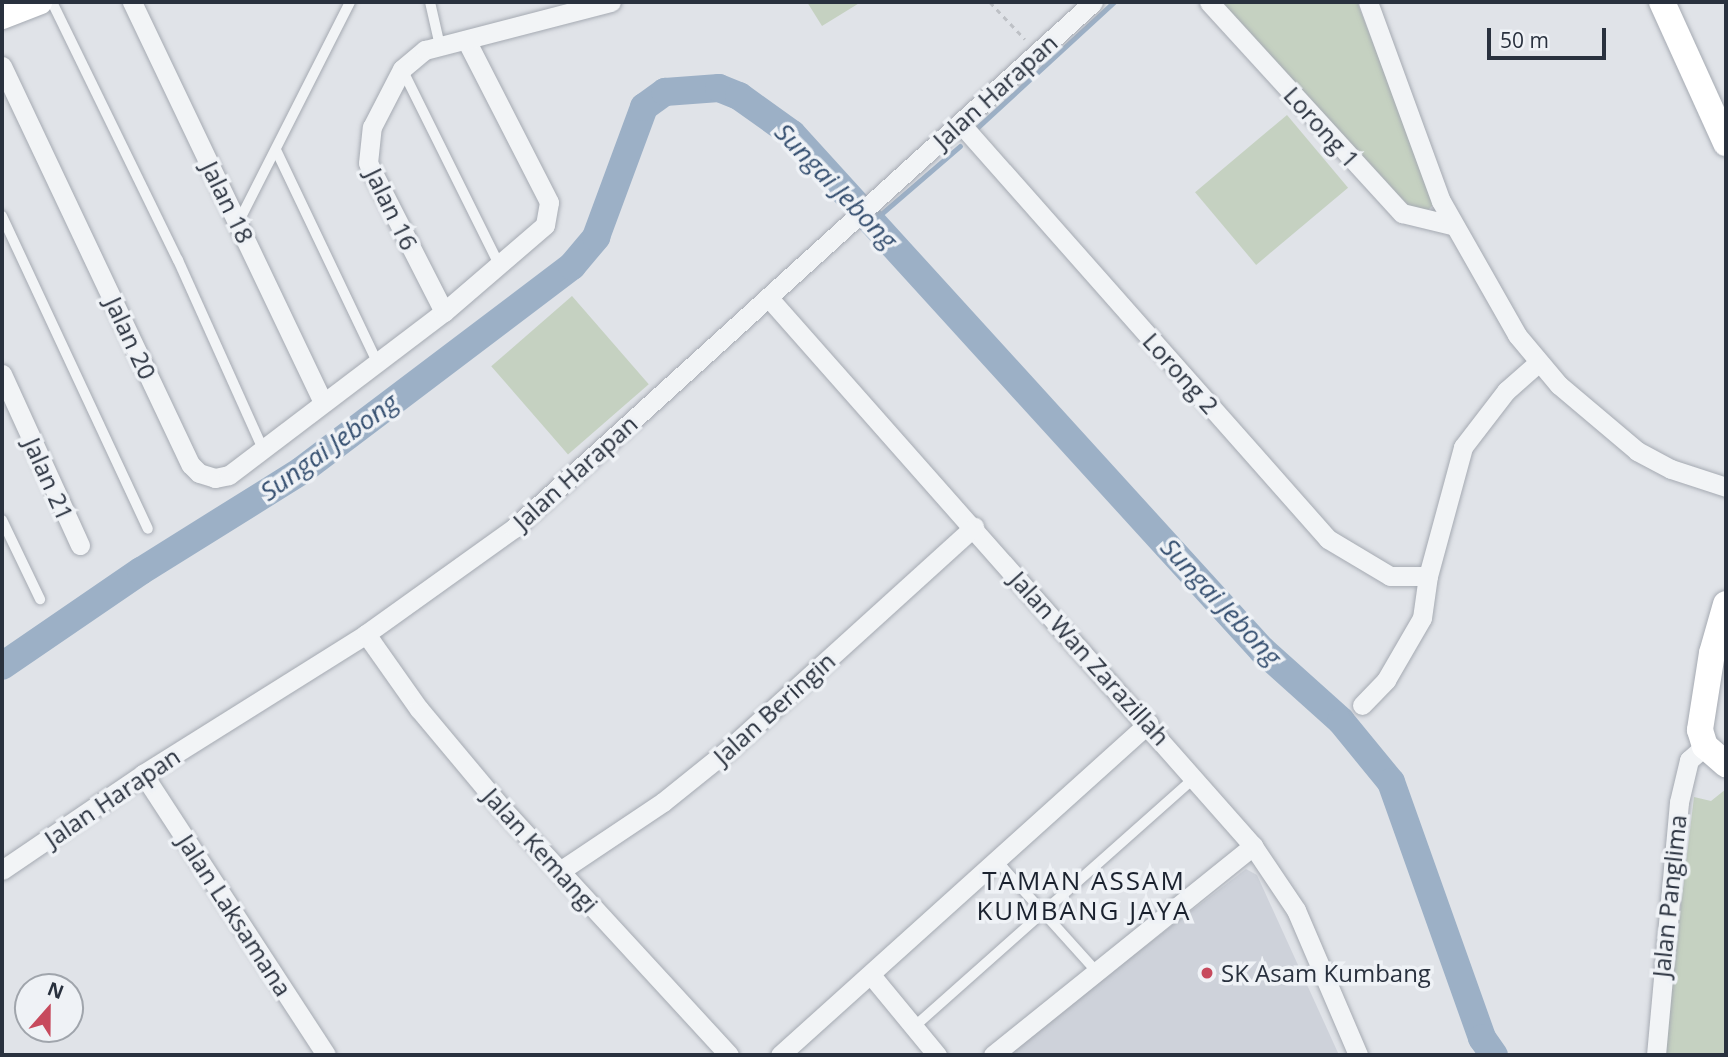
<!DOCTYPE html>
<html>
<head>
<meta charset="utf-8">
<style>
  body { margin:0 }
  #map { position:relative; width:1728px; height:1057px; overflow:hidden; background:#e0e3e8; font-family:"Open Sans",sans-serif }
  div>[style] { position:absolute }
  .built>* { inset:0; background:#ced2da }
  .green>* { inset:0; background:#c5d1c1; transform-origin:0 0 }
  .stream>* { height:4.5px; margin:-2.25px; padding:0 2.25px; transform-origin:2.25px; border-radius:2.25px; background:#9cb0c6 }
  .river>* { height:28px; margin:-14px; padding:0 14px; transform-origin:14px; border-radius:14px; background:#9cb0c6 }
  .path>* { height:2.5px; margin-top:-1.25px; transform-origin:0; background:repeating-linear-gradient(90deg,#bec1c6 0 5px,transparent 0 10px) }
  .roads { filter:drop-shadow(0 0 2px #a5aab2) drop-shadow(0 0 2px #a5aab2) }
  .lane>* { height:10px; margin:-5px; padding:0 5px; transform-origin:5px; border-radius:5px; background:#f2f4f6 }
  .street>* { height:19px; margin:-9.5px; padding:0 9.5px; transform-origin:9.5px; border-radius:9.5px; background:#f2f4f6 }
  .secondary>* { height:26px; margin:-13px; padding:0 13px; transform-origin:13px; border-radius:13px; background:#fff }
  .dots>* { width:19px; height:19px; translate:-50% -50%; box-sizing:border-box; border:4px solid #eff2f6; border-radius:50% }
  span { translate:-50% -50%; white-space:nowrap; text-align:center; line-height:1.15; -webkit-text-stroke:7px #eff2f6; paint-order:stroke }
  .street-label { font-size:24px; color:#29313e }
  .poi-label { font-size:24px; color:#29313e }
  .left { translate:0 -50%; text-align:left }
  .water-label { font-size:26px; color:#354f70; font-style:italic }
  .neighbourhood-label { font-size:26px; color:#1b222f; letter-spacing:2px }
  .frame { position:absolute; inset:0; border:4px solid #29313e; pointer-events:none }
  .north { position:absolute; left:14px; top:973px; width:70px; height:70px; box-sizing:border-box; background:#eff2f6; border:2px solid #a0a5ac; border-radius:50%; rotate:21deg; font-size:19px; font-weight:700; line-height:28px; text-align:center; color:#29313e }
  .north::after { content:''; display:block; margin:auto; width:24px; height:32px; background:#c74a5d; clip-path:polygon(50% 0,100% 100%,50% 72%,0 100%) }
  .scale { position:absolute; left:1487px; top:28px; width:119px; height:32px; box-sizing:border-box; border:4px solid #29313e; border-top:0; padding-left:9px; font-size:21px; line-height:24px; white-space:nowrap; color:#29313e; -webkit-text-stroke:5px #eff2f6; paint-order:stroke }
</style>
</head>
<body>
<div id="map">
  <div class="built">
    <div style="clip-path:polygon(1246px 869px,1257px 875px,1339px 1055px,1003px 1055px)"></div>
  </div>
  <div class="green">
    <div style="clip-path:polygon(807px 2px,861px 2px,822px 26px)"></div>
    <div style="clip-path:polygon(1222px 2px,1357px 2px,1434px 199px,1432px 206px,1428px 210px,1409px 206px,1400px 197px)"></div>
    <div style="left:1287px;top:115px;width:95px;height:120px;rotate:50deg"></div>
    <div style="left:572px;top:296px;width:117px;height:107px;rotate:49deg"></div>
    <div style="clip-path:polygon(1726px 789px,1726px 1055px,1663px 1055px,1694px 797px,1711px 801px)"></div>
  </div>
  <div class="stream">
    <div style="left:977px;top:128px;width:186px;rotate:-42.6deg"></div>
    <div style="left:872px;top:222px;width:116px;rotate:-40.8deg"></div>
  </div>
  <div class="river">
    <div style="left:2px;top:666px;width:168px;rotate:-34.4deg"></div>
    <div style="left:141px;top:571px;width:189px;rotate:-32deg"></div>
    <div style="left:301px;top:471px;width:340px;rotate:-37.1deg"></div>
    <div style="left:572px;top:266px;width:38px;rotate:-50deg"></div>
    <div style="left:596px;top:237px;width:139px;rotate:-69.7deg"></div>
    <div style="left:644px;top:107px;width:26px;rotate:-36deg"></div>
    <div style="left:665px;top:92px;width:54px;rotate:-4.2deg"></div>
    <div style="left:719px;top:88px;width:22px;rotate:22deg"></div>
    <div style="left:739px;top:96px;width:65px;rotate:35.6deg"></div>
    <div style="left:792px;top:134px;width:698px;rotate:47.67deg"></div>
    <div style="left:1262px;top:650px;width:106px;rotate:41.9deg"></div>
    <div style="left:1341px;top:721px;width:79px;rotate:50.7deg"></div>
    <div style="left:1391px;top:782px;width:272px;rotate:70.4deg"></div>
    <div style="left:1482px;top:1038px;width:21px;rotate:55deg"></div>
  </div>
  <div class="path">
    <div style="left:990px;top:2px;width:51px;rotate:46.6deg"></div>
  </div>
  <div class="roads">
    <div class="lane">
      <div style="left:52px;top:2px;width:287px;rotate:64deg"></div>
      <div style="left:178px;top:260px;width:207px;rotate:65.8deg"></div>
      <div style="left:430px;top:2px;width:45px;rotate:77.2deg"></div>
      <div style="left:402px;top:69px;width:218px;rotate:63.6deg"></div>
      <div style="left:276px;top:150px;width:235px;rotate:64.5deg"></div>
      <div style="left:2px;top:216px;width:345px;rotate:65deg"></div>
      <div style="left:238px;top:223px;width:248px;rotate:-63.1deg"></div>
      <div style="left:2px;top:520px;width:88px;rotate:64.3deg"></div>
      <div style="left:997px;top:861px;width:149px;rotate:48deg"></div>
      <div style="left:915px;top:1026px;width:373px;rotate:-41.6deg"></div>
    </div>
    <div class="street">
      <div style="left:132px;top:2px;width:444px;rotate:64.5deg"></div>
      <div style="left:1209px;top:2px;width:286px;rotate:47.6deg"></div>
      <div style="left:1402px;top:213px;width:51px;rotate:13.5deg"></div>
      <div style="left:1368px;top:2px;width:212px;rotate:69.9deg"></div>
      <div style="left:1441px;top:201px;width:154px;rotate:60.4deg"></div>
      <div style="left:1517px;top:335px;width:65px;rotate:50deg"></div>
      <div style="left:1559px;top:385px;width:102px;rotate:40.2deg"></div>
      <div style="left:1637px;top:451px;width:38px;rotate:28deg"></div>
      <div style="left:1671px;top:469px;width:58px;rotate:18.1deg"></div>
      <div style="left:2px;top:66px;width:441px;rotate:64.7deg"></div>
      <div style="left:191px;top:465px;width:11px;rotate:45deg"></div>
      <div style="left:199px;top:473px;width:17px;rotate:17deg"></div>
      <div style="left:215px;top:478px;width:14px;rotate:-12deg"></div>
      <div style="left:229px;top:475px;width:270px;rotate:-37.2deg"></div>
      <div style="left:444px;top:312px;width:133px;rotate:-40.7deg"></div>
      <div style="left:545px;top:225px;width:23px;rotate:-80deg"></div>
      <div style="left:549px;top:202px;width:182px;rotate:-117.1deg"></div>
      <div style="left:961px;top:124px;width:554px;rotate:48.51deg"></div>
      <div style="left:1328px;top:539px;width:72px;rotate:30.8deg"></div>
      <div style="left:1390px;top:576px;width:38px"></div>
      <div style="left:768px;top:297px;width:733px;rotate:48.54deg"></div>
      <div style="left:1253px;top:846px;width:77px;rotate:56.1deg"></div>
      <div style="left:1296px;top:910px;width:158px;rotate:66.8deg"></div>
      <div style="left:444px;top:312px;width:167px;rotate:-117deg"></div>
      <div style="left:368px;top:163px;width:36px;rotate:-84deg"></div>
      <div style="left:372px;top:127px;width:65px;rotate:-62.7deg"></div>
      <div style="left:402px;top:69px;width:30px;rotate:-40deg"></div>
      <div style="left:425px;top:50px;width:192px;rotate:-14.5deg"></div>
      <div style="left:2px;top:374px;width:188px;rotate:65.5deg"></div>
      <div style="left:366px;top:634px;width:92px;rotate:54.8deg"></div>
      <div style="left:419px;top:709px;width:126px;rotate:50.1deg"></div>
      <div style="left:500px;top:806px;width:338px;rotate:47.4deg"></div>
      <div style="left:1362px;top:705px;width:35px;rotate:-46deg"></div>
      <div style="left:1386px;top:680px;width:72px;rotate:-59.9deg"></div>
      <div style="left:1422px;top:618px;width:42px;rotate:-81.9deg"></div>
      <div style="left:1428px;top:576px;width:134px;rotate:-74.8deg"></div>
      <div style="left:1463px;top:447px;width:71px;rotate:-52.5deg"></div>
      <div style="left:1506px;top:391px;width:44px;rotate:-41.3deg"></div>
      <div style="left:143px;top:774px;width:335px;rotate:56.9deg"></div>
      <div style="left:2px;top:870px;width:171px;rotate:-34.2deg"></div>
      <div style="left:143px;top:774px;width:263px;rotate:-32.1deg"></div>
      <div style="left:366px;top:634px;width:182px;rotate:-35.6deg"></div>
      <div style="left:514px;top:528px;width:782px;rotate:-42.25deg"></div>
      <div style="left:560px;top:871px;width:124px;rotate:-33.8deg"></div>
      <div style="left:663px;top:802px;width:85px;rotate:-38.8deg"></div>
      <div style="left:729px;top:749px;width:331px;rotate:-42.2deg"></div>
      <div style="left:871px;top:975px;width:104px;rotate:50.5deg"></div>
      <div style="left:780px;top:1055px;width:496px;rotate:-42deg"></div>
      <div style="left:993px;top:1055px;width:334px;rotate:-38.8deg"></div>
      <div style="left:1656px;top:1055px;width:254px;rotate:-84.8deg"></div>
      <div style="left:1679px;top:802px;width:43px;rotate:-76.6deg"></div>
      <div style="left:1689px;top:760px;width:21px;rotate:-41deg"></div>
    </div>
    <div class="secondary">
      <div style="left:1662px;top:2px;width:155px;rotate:65.6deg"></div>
      <div style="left:2px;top:16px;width:40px;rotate:-21deg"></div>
      <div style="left:1726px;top:604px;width:51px;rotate:105.9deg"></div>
      <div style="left:1712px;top:653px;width:78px;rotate:98.9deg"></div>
      <div style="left:1700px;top:730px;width:17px;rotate:73deg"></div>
      <div style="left:1705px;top:746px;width:28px;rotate:41deg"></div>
    </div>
  </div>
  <div class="dots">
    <div style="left:1207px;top:973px;background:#c74a5d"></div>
  </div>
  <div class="street-label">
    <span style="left:995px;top:91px;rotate:-42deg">Jalan Harapan</span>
    <span style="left:1322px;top:127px;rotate:48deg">Lorong 1</span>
    <span style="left:228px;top:202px;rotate:64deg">Jalan 18</span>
    <span style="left:392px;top:209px;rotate:64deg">Jalan 16</span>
    <span style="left:131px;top:338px;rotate:65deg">Jalan 20</span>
    <span style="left:1181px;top:373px;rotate:48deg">Lorong 2</span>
    <span style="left:575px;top:472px;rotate:-42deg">Jalan Harapan</span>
    <span style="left:49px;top:479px;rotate:66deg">Jalan 21</span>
    <span style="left:1090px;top:658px;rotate:48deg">Jalan Wan Zarazillah</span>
    <span style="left:774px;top:708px;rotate:-42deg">Jalan Beringin</span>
    <span style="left:112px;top:797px;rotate:-34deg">Jalan Harapan</span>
    <span style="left:541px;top:850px;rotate:48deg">Jalan Kemangi</span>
    <span style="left:1669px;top:896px;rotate:-84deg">Jalan Panglima</span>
    <span style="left:235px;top:915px;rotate:57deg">Jalan Laksamana</span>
  </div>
  <div class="poi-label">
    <span class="left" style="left:1221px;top:973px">SK Asam Kumbang</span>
  </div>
  <div class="water-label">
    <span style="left:836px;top:186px;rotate:46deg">Sungai Jebong</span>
    <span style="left:329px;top:447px;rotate:-36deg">Sungai Jebong</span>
    <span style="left:1221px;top:602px;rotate:47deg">Sungai Jebong</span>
  </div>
  <div class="neighbourhood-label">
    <span style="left:1084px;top:896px">TAMAN ASSAM<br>KUMBANG JAYA</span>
  </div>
  <div class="frame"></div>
  <div class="north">N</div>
  <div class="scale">50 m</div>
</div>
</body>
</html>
